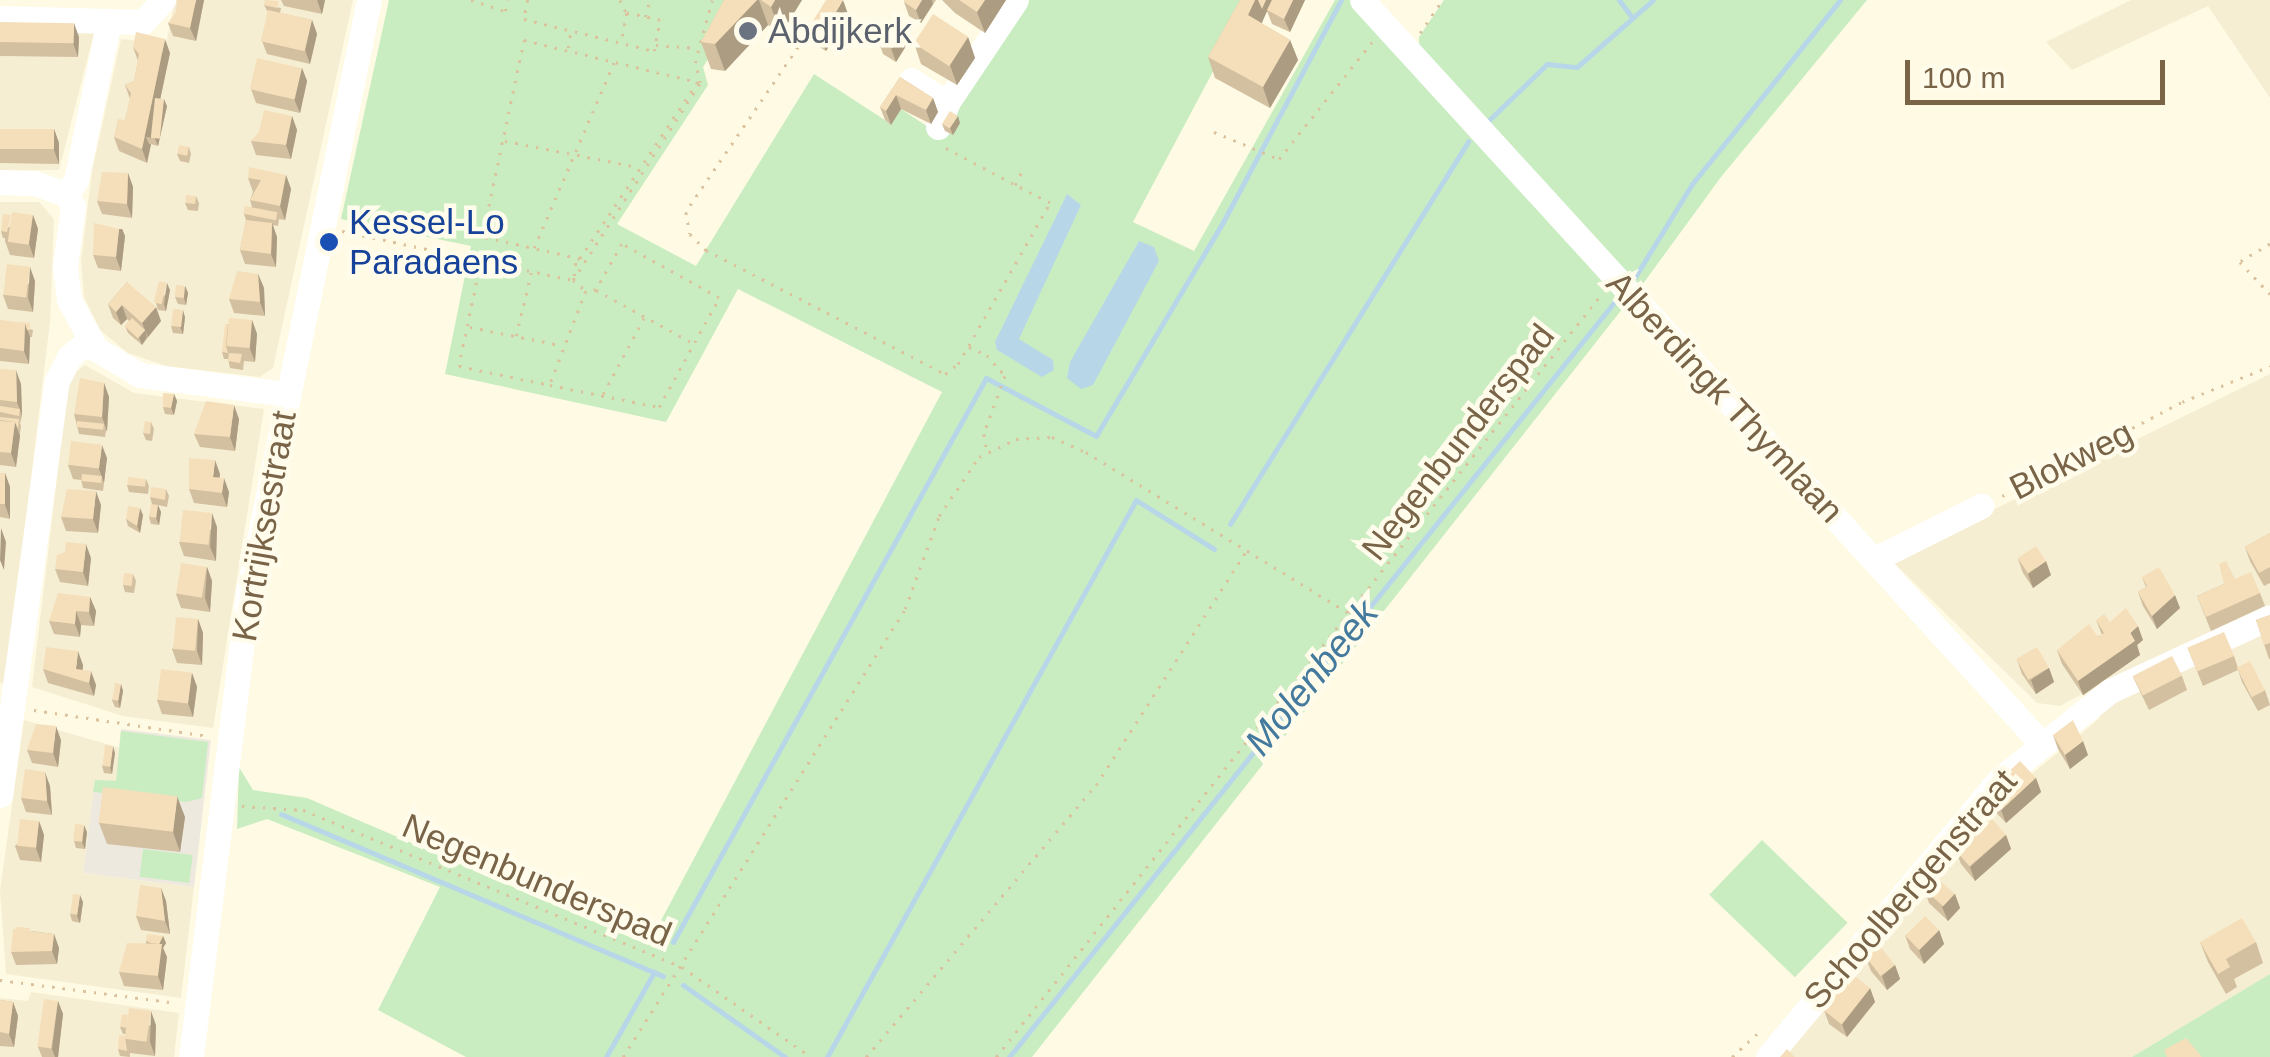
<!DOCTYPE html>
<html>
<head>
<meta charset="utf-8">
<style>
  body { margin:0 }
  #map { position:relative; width:2270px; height:1057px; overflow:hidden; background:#fefae4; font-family:Arial,sans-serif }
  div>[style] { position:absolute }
  .residential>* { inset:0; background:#f6eed2 }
  .industrial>* { inset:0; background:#ede9df }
  .green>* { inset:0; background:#c9edc1; transform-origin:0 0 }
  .water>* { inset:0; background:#b7d7e9 }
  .stream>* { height:5px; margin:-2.5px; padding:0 2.5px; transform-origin:2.5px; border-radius:2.5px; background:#b7d7e9 }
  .path>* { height:2.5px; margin-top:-1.25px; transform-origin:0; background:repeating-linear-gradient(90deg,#dbc29d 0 2.5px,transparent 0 10.5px) }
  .minor>* { height:25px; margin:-12.5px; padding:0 12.5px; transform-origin:12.5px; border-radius:12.5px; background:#fff }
  .wall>* { inset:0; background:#d3c0a0 }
  .shaded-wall>* { inset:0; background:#ac9c82 }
  .building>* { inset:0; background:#f5dfba; transform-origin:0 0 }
  .dots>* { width:28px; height:28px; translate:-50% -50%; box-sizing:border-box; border:5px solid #fffcec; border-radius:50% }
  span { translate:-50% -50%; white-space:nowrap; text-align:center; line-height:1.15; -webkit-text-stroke:9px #fffcec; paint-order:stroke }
  .worship-label { font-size:35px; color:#5b616d }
  .left { translate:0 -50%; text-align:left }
  .transit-label { font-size:35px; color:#164399 }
  .street-label { font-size:35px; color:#796448 }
  .water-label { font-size:38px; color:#447a9d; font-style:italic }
  .scale { position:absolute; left:1905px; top:60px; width:260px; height:45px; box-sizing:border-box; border:5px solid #796448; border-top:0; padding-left:12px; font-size:30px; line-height:35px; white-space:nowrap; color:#796448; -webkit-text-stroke:8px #fffcec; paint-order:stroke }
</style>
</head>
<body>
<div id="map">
  <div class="residential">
    <div style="clip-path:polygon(175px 0,353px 0,273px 368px,260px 377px,166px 366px,128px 353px,100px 330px,84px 297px,81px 261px,92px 171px,121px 39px,166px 44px)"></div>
    <div style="clip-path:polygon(2131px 0,2270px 0,2270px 98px,2208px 6px,2072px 70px,2046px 42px)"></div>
    <div style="clip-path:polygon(0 28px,94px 33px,59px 170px,0 170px)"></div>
    <div style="clip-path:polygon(0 202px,39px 202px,54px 219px,50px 322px,6px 684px,0 683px)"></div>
    <div style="clip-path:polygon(85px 365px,134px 393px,264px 409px,213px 728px,123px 716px,32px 687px,69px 377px)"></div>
    <div style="clip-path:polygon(2270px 374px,2270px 974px,2132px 1057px,1774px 1057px,1962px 831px,2100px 718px,2082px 694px,2060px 706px,2037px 703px,1891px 560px)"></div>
    <div style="clip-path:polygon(24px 720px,120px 748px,116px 782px,95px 780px,83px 873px,194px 887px,181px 998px,6px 974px,0 890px)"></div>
    <div style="clip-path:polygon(31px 992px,179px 1013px,174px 1057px,0 1057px,0 998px,28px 1001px)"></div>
  </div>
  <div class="industrial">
    <div style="clip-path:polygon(121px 729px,211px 740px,194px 887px,83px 873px,95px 780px,116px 781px)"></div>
  </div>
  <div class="green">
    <div style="clip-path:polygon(389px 0,746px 0,703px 67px,708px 85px,617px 224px,696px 266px,814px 74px,891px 124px,901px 109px,928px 127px,1026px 0,1263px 0,1244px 13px,1133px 222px,1194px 251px,1335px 0,1350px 0,1599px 271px,1623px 308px,1032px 1057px,466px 1057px,378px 1010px,440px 887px,267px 819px,237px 829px,239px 767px,253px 790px,307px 798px,648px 945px,942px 392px,738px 289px,666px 422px,445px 374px,471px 246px,341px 219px)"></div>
    <div style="clip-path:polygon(1444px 0,1867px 0,1721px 177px,1637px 292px,1419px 48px,1419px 37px)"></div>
    <div style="clip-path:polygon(121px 731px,208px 742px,202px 798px,187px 802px,93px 792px,95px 780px,116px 781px)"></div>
    <div style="left:1762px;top:840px;width:119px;height:76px;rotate:44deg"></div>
    <div style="left:143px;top:849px;width:50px;height:28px;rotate:7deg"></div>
    <div style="clip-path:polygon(2270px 974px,2270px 1057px,2132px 1057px,2220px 1004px)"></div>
  </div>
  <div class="water">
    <div style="clip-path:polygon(1067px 194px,1081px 205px,1019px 339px,1053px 360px,1054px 370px,1042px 377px,997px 350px,995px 342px)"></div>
    <div style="clip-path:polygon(1139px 241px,1154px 247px,1159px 261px,1093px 385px,1081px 389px,1067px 378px,1070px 362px)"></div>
  </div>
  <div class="stream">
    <div style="left:1619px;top:0;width:21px;rotate:53deg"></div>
    <div style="left:1488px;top:121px;width:82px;rotate:-44deg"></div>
    <div style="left:1547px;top:64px;width:30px;rotate:6deg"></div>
    <div style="left:1577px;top:67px;width:101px;rotate:-41.4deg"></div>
    <div style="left:1635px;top:277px;width:109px;rotate:-58.5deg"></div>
    <div style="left:1692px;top:184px;width:236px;rotate:-51.2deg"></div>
    <div style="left:1230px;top:524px;width:451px;rotate:-58.1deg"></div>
    <div style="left:281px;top:814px;width:415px;rotate:23deg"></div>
    <div style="left:673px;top:942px;width:645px;rotate:-60.97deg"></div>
    <div style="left:986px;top:378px;width:124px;rotate:27.8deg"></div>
    <div style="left:1096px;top:436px;width:249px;rotate:-59.3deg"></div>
    <div style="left:1223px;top:222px;width:251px;rotate:-62deg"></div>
    <div style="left:683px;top:985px;width:125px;rotate:35.2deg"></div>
    <div style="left:606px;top:1057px;width:98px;rotate:-60.5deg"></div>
    <div style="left:827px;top:1057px;width:637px;rotate:-60.98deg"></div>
    <div style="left:1136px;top:500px;width:92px;rotate:32.1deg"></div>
    <div style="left:1009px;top:1057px;width:970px;rotate:-51.28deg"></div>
  </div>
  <div class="path">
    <div style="left:471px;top:0;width:36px;rotate:18deg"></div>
    <div style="left:505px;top:11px;width:11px;rotate:-75deg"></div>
    <div style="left:528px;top:0;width:19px;rotate:102deg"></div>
    <div style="left:524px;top:19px;width:134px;rotate:13.8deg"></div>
    <div style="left:654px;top:51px;width:32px;rotate:-79deg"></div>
    <div style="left:660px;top:20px;width:34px;rotate:-168deg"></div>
    <div style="left:627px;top:13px;width:25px;rotate:101deg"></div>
    <div style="left:620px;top:0;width:13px;rotate:63deg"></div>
    <div style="left:645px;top:17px;width:18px;rotate:-74deg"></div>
    <div style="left:810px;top:30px;width:220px;rotate:124.3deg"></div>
    <div style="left:686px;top:212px;width:22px;rotate:80deg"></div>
    <div style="left:690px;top:234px;width:23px;rotate:45deg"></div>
    <div style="left:706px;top:250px;width:269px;rotate:27.4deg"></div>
    <div style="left:945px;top:374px;width:16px;rotate:-38deg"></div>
    <div style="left:958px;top:364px;width:185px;rotate:-60.3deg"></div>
    <div style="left:1050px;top:203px;width:39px;rotate:-153deg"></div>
    <div style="left:1015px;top:185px;width:18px;rotate:-63deg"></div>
    <div style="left:1420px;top:33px;width:40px;rotate:-56deg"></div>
    <div style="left:524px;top:40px;width:179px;rotate:13.6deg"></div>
    <div style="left:698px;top:82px;width:213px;rotate:123.7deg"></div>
    <div style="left:580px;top:259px;width:100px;rotate:-167.3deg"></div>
    <div style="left:482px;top:237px;width:201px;rotate:-78deg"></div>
    <div style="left:656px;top:45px;width:42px;rotate:4.1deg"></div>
    <div style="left:568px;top:48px;width:17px;rotate:-80deg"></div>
    <div style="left:1214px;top:132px;width:70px;rotate:22.6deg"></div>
    <div style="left:1279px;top:159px;width:149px;rotate:-51.5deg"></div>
    <div style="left:505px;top:141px;width:136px;rotate:11deg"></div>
    <div style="left:946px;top:148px;width:77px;rotate:27.9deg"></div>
    <div style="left:342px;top:231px;width:236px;rotate:12deg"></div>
    <div style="left:573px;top:280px;width:16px;rotate:40deg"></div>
    <div style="left:2270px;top:244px;width:35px;rotate:149deg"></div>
    <div style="left:2240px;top:262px;width:44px;rotate:46.8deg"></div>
    <div style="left:534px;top:248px;width:202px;rotate:-66.7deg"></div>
    <div style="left:481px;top:262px;width:106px;rotate:101.9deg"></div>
    <div style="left:459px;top:366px;width:93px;rotate:11.8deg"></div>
    <div style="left:550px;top:385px;width:111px;rotate:11.4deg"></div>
    <div style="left:659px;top:407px;width:124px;rotate:-61.2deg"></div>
    <div style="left:719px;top:298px;width:111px;rotate:-150.9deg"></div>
    <div style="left:622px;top:244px;width:53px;rotate:119.5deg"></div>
    <div style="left:596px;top:290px;width:10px;rotate:174deg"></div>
    <div style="left:586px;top:291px;width:101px;rotate:111deg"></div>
    <div style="left:574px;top:276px;width:17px;rotate:-83deg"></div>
    <div style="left:573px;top:280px;width:234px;rotate:-57.2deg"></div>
    <div style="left:700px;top:83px;width:21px;rotate:-104deg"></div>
    <div style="left:695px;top:63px;width:65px;rotate:-74.9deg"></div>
    <div style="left:596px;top:290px;width:111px;rotate:28.7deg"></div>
    <div style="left:470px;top:327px;width:92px;rotate:11.3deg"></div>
    <div style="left:516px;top:336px;width:65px;rotate:-76.6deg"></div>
    <div style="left:969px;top:347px;width:20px;rotate:24deg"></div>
    <div style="left:987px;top:355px;width:28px;rotate:49deg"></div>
    <div style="left:1005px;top:376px;width:62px;rotate:109.9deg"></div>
    <div style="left:984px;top:434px;width:18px;rotate:81deg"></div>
    <div style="left:603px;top:394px;width:86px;rotate:-61.7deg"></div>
    <div style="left:2002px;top:496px;width:203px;rotate:-27.6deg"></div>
    <div style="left:2182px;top:402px;width:95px;rotate:-22.2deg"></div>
    <div style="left:34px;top:710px;width:176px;rotate:8.5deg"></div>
    <div style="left:242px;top:806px;width:61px;rotate:3.8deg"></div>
    <div style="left:303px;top:810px;width:410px;rotate:22.5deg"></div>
    <div style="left:682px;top:967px;width:157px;rotate:34.9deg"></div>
    <div style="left:0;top:980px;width:177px;rotate:7.4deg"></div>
    <div style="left:623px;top:1057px;width:529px;rotate:-57.81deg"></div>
    <div style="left:905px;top:609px;width:99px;rotate:-69.9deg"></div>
    <div style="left:939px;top:516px;width:71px;rotate:-55.9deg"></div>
    <div style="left:979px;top:457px;width:41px;rotate:-25.9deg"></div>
    <div style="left:1016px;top:439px;width:36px;rotate:-3deg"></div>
    <div style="left:1052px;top:437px;width:37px;rotate:24deg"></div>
    <div style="left:1086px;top:452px;width:312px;rotate:31.5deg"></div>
    <div style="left:866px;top:1057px;width:356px;rotate:-49.8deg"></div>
    <div style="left:1096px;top:785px;width:278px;rotate:-57.3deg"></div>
    <div style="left:996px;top:1057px;width:972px;rotate:-51.56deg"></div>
    <div style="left:1732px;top:1057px;width:38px;rotate:-43deg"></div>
  </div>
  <div class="minor">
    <div style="left:1362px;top:0;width:1007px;rotate:47.58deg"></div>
    <div style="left:0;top:18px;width:143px;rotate:1.6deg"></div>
    <div style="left:143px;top:22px;width:30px;rotate:-48deg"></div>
    <div style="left:911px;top:80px;width:43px;rotate:32.6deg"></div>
    <div style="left:947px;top:103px;width:124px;rotate:-56.2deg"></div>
    <div style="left:938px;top:127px;width:26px;rotate:-69deg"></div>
    <div style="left:0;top:182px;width:34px;rotate:2deg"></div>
    <div style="left:34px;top:183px;width:34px;rotate:19deg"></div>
    <div style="left:66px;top:194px;width:14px;rotate:60deg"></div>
    <div style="left:73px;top:206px;width:62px;rotate:97.5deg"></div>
    <div style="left:65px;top:267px;width:33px;rotate:83deg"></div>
    <div style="left:69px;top:300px;width:56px;rotate:61.1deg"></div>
    <div style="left:96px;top:349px;width:51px;rotate:30.6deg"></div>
    <div style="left:140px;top:375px;width:148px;rotate:7.4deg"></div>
    <div style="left:66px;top:194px;width:17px;rotate:-54deg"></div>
    <div style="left:76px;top:180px;width:162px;rotate:-78.3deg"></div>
    <div style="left:1875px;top:559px;width:119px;rotate:-26.6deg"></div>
    <div style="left:0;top:795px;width:418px;rotate:-82.2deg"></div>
    <div style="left:57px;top:381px;width:27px;rotate:-63deg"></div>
    <div style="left:69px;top:357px;width:26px;rotate:-40deg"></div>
    <div style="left:191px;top:1057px;width:473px;rotate:-83deg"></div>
    <div style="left:249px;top:588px;width:600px;rotate:-78.47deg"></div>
    <div style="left:1768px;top:1057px;width:362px;rotate:-50.2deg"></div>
    <div style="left:2000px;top:779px;width:141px;rotate:-38.7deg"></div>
    <div style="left:2110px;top:691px;width:176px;rotate:-24.8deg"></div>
  </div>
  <div class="wall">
    <div style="clip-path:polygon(204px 0,196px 41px,173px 36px,168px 23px)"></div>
    <div style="clip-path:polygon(281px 0,325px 0,322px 14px,284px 6px)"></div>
    <div style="clip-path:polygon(724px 0,802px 0,781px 34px,768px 25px,725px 71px,711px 69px,701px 42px)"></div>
    <div style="clip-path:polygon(905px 0,936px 0,921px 23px,909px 16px,904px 2px)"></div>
    <div style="clip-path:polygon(942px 0,1006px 0,985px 33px,955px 13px)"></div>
    <div style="clip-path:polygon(1240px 0,1305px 0,1290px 32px,1272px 24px,1267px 11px,1261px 23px,1290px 40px,1298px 60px,1270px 108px,1215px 78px,1208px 57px)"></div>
    <div style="clip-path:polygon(264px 5px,281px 8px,280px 13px,312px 20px,317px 34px,310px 64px,267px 54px,262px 41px,268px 12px)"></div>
    <div style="clip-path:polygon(848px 14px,826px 51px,813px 43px,808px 29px)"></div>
    <div style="clip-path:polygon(0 22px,79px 37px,78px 57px,0 56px)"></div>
    <div style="clip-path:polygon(968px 37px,975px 58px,957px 85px,921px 64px,914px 43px)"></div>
    <div style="clip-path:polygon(911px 38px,896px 62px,883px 54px,878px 40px)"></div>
    <div style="clip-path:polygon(133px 47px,170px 53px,160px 99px,167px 106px,158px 146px,151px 144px,147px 163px,119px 151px,114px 137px,125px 120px,130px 99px,125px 85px,134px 81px,138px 61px)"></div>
    <div style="clip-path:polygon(302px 68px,307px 81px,300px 113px,256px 103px,251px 89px)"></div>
    <div style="clip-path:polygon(900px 77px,933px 98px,938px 112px,931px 124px,901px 109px,891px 125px,885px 120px,880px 107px)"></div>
    <div style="clip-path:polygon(292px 116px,297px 130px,291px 159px,256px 155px,251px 141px)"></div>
    <div style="clip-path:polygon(960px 123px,953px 135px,945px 131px,942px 124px)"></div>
    <div style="clip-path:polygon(0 129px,54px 129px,59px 143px,59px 164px,0 163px)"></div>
    <div style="clip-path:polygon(189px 147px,191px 154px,189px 163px,180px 161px,177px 154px)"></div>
    <div style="clip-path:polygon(128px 173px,133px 187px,132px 218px,102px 214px,97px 201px)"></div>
    <div style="clip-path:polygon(286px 175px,291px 189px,285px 220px,279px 219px,278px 226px,273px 225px,277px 237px,276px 267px,245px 264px,240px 250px,246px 220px,244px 214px,252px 207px,250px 200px,253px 192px,248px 178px)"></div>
    <div style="clip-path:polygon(196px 196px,199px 203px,198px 211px,188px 210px,185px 203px)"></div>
    <div style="clip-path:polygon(33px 215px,38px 229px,34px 258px,10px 255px,5px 241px,5px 238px,3px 238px,1px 231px)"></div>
    <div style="clip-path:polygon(122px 229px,125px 236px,121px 271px,98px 268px,93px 255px)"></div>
    <div style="clip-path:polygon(258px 274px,264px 288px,265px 316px,234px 313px,229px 299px)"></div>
    <div style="clip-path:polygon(35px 281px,33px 312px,8px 309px,3px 295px)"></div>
    <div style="clip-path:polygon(127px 282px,161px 321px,142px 345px,128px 333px,125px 326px,129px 321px,127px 319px,121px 325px,113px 318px,108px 304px)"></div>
    <div style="clip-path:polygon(185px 286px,188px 293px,186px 305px,178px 304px,175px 297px)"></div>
    <div style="clip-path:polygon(170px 290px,166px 311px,158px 310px,156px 303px)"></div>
    <div style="clip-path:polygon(185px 317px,183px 334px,173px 333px,171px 326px)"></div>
    <div style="clip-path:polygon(0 320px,33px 330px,32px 337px,30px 337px,29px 364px,0 361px)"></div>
    <div style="clip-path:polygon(252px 320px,257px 334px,255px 362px,244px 361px,243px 370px,230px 368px,228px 359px,224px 359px,222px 352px,228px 324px)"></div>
    <div style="clip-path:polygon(0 369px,21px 384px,22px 416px,20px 423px,21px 426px,16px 467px,0 465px)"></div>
    <div style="clip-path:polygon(104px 383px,109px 397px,107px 431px,106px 431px,105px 437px,79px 434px,74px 414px)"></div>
    <div style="clip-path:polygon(174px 394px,177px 401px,174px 415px,165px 414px,163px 407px)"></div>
    <div style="clip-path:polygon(239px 419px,235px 451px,200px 447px,194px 434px)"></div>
    <div style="clip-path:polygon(151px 422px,154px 429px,152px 441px,146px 440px,143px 433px)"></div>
    <div style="clip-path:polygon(107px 458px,103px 491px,83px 488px,81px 480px,73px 479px,68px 465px)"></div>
    <div style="clip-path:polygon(0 473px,5px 473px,10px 487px,10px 519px,0 517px)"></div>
    <div style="clip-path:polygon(220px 474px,219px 478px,229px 492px,227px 507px,194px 503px,189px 489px)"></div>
    <div style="clip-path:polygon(146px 479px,149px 486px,148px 494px,129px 492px,127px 485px)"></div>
    <div style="clip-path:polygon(166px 489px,169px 496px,167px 507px,158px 505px,161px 512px,159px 525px,151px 524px,149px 517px,152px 504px,150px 497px)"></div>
    <div style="clip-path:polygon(101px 505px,98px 533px,66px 531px,61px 517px)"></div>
    <div style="clip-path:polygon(143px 515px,140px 533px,128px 526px,126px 519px)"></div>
    <div style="clip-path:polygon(217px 527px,216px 561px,184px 556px,179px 542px)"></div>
    <div style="clip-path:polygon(2270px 533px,2270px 583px,2264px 586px,2250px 561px,2245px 547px)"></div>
    <div style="clip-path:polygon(91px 558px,88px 586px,60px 582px,55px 569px)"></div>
    <div style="clip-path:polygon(2018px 559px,2051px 575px,2033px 588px,2023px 573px)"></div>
    <div style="clip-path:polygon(207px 567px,212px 581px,210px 612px,181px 608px,176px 594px)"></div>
    <div style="clip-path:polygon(133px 574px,136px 581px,134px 593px,125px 592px,123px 585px)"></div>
    <div style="clip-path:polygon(2142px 577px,2180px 608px,2157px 629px,2143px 606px,2138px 592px,2146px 587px)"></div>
    <div style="clip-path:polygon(2235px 579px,2260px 593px,2265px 606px,2211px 631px,2197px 596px)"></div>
    <div style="clip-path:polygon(90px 597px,96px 611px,94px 626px,81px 625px,80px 637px,54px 634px,49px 621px)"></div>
    <div style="clip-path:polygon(2270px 615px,2270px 659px,2269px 659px,2256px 620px)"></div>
    <div style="clip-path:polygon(198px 619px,203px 633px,202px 665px,177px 663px,172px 649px)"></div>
    <div style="clip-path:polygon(2096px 620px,2110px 622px,2143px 640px,2137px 645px,2140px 655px,2083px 695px,2062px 664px,2057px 650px,2102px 635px)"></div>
    <div style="clip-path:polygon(2188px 649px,2234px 656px,2238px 668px,2265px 690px,2270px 705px,2258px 711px,2242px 682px,2238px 670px,2203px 686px)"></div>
    <div style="clip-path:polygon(2017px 660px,2049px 668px,2054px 682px,2036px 694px,2022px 674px)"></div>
    <div style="clip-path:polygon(83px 665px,83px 670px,96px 685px,94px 696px,48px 683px,43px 669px)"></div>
    <div style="clip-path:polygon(192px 673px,197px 687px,193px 717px,162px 714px,157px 700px)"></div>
    <div style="clip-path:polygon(2182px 676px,2187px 690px,2149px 710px,2133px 677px)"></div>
    <div style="clip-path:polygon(121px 684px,123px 691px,120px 708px,115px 707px,112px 700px)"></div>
    <div style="clip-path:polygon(2053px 735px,2088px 755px,2070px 769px,2058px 749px)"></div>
    <div style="clip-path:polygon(61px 740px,58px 767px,32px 763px,27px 750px)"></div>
    <div style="clip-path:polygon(115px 753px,112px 774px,104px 773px,102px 766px)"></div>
    <div style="clip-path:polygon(2036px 778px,2041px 792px,2006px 823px,1990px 806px,1985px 792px)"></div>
    <div style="clip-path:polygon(50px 786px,52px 815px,26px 812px,21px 798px)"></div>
    <div style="clip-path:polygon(185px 817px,180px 852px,107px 844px,99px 823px)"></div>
    <div style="clip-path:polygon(39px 821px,44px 835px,41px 862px,20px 860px,15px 846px)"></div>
    <div style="clip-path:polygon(87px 832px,85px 849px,76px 848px,74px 841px)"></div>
    <div style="clip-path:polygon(2006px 835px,2011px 849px,1975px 881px,1961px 864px,1956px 851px)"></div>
    <div style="clip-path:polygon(161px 888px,166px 901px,170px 934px,141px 930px,136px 916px)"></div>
    <div style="clip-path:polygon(1924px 889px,1955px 894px,1960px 908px,1948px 921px,1929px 903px)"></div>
    <div style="clip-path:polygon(83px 902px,80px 923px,72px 921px,70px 914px)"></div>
    <div style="clip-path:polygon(1939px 930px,1944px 944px,1924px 964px,1910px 949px,1905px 935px)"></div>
    <div style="clip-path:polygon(32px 931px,54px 934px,59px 948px,57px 964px,16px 965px,11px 952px)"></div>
    <div style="clip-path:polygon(163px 936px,166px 943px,163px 948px,167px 957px,163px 990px,124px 986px,119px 972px,146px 943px,146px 941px)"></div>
    <div style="clip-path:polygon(2200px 942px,2256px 942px,2263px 963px,2234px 979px,2237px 987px,2226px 994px,2208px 962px)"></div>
    <div style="clip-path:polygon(1866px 958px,1895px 965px,1900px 979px,1887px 990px,1871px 971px)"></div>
    <div style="clip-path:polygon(1870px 988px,1875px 1002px,1847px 1037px,1829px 1024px,1824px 1010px)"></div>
    <div style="clip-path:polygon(0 1000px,13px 1002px,18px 1016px,14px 1047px,0 1046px)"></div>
    <div style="clip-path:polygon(58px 1001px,63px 1014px,58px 1057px,42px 1057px,38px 1047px)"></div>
    <div style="clip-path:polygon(156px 1025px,155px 1056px,130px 1053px,130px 1057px,120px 1056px,118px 1049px,126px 1034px,123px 1034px,120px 1027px)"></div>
  </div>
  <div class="shaded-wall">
    <div style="clip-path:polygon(196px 0,204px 0,196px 41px,190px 28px)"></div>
    <div style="clip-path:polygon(317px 0,325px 0,322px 14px)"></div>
    <div style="clip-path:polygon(757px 0,759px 0,768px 25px,725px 71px,715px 44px)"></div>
    <div style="clip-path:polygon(775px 0,802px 0,781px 34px,771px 7px)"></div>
    <div style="clip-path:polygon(843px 0,848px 14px,826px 51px,821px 37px)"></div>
    <div style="clip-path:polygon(922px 0,932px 0,933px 4px,921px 23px,916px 10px)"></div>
    <div style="clip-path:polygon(985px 0,1006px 0,985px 33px,977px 12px)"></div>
    <div style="clip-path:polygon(1255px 0,1272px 0,1256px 36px,1248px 15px)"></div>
    <div style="clip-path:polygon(1293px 0,1305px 0,1290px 32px,1284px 19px)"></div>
    <div style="clip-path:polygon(312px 20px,317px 34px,310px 64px,305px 50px)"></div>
    <div style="clip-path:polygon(74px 23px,79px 37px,78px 57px,73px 43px)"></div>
    <div style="clip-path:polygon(906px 24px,911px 38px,896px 62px,891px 48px)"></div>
    <div style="clip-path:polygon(968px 37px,975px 58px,957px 85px,950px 65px)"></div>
    <div style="clip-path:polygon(165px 39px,170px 53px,152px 138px,146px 137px,149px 144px,151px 144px,147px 163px,142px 149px)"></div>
    <div style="clip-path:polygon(1290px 40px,1298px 60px,1270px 108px,1263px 87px)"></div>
    <div style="clip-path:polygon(302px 68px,307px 81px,300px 113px,294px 99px)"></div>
    <div style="clip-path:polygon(896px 95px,901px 109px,891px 125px,886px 111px)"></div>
    <div style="clip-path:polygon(933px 98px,938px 112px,931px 124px,926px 110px)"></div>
    <div style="clip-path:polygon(164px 99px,167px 106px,158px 146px,155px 139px)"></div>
    <div style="clip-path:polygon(292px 116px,297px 130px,291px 159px,286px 145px)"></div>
    <div style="clip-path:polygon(958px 116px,960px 123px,953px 135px,950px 128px)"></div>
    <div style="clip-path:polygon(54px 129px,59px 143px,59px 164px,54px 150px)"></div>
    <div style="clip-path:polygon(128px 173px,133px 187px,132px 218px,127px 204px)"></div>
    <div style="clip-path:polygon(286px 175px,291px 189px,285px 220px,280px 206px)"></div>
    <div style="clip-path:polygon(33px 215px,38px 229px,34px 258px,29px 244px)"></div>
    <div style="clip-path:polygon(272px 223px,277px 237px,276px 267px,271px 254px)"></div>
    <div style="clip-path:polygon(119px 229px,122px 229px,125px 236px,121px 271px,116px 257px)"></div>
    <div style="clip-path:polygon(30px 267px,35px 281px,33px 312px,28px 298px)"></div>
    <div style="clip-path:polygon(258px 274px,264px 288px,265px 316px,260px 302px)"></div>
    <div style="clip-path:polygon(167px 283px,170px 290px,166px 311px,164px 304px)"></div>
    <div style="clip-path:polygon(185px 286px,188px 293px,186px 305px,184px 298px)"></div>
    <div style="clip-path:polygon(122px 305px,127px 319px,121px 325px,116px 312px)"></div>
    <div style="clip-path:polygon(156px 307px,161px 321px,148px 337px,142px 323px)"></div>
    <div style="clip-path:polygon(183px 310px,185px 317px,183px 334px,180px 327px)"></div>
    <div style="clip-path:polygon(252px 320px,257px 334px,255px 362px,250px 349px)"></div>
    <div style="clip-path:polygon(25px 323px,30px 337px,29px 364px,24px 351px)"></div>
    <div style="clip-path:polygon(145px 330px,147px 337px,142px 345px,139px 338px)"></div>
    <div style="clip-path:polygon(16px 370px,21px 384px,22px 416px,17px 402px)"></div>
    <div style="clip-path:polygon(104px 383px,109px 397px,107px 431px,102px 417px)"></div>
    <div style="clip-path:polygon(174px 394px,177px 401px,174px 415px,171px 408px)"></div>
    <div style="clip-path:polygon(234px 405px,239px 419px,235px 451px,230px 437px)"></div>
    <div style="clip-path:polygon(15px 422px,20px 436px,16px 467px,11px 453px)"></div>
    <div style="clip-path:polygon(102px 445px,107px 458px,104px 483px,99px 469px)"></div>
    <div style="clip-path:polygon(215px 460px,220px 474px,218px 490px,213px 477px)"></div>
    <div style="clip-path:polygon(5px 473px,10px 487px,10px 519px,5px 505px)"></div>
    <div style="clip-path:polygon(224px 478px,229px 492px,227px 507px,222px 493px)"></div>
    <div style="clip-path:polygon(96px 491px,101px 505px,98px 533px,93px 519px)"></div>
    <div style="clip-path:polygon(158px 505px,161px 512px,159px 525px,156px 518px)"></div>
    <div style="clip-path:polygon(140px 508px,143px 515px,140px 533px,137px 526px)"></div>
    <div style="clip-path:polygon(212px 513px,217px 527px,216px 561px,210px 547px)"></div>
    <div style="clip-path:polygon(1px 528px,6px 542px,4px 570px,0 560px)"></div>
    <div style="clip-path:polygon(86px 544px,91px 558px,88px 586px,83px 572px)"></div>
    <div style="clip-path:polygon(2046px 561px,2051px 575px,2033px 588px,2028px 574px)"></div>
    <div style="clip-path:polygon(207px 567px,212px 581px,210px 612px,205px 598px)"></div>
    <div style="clip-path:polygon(2175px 595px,2180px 608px,2157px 629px,2152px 616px)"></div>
    <div style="clip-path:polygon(90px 597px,96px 611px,94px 626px,89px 612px)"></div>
    <div style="clip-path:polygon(76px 611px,81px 625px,80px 637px,75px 624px)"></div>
    <div style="clip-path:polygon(198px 619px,203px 633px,202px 665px,197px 651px)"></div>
    <div style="clip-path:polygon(2138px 626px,2143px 640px,2137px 645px,2140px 655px,2083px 695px,2078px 681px)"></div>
    <div style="clip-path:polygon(78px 651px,83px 665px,81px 680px,76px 669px)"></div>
    <div style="clip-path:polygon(2049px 668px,2054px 682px,2036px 694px,2031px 680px)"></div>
    <div style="clip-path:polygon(91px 671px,96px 685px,94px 696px,89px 683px)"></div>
    <div style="clip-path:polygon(192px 673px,197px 687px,193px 717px,188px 703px)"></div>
    <div style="clip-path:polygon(121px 684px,123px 691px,120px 708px,118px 701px)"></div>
    <div style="clip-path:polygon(56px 726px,61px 740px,58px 767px,53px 753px)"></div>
    <div style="clip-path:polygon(2083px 741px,2088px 755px,2070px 769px,2065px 755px)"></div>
    <div style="clip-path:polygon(113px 746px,115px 753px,112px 774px,110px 767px)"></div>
    <div style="clip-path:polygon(45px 772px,50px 786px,52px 815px,47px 801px)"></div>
    <div style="clip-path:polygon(2036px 778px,2041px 792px,2006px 823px,2001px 810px)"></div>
    <div style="clip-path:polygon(177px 796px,185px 817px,180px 852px,173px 832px)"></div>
    <div style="clip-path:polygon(39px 821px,44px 835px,41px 862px,36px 848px)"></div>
    <div style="clip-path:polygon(84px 825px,87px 832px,85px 849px,82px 842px)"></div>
    <div style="clip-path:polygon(2006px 835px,2011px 849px,1975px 881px,1970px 867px)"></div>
    <div style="clip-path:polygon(161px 888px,166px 901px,170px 934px,165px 921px)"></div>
    <div style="clip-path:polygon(1955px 894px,1960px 908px,1948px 921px,1942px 907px)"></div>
    <div style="clip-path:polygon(80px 895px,83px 902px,80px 923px,77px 916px)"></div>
    <div style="clip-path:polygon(1939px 930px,1944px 944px,1924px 964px,1919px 950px)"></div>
    <div style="clip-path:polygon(54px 934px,59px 948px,57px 964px,52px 951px)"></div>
    <div style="clip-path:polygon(163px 936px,166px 943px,163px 948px,167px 957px,163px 990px,158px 976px,158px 947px)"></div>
    <div style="clip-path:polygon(1895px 965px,1900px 979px,1887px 990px,1882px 976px)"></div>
    <div style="clip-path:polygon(1870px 988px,1875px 1002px,1847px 1037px,1842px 1024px)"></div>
    <div style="clip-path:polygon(58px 1001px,63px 1014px,58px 1057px,55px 1057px,52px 1049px)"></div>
    <div style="clip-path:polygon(13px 1002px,18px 1016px,14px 1047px,9px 1034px)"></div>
    <div style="clip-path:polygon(151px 1011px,156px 1025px,155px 1056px,150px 1042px)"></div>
  </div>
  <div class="building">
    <div style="clip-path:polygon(177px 0,196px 0,190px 28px,168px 23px,176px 12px)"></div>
    <div style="clip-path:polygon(265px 0,279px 1px,277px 8px,264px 5px)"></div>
    <div style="clip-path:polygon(724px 0,757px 0,715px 44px,701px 42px)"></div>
    <div style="clip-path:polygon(761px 0,775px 0,771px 7px)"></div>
    <div style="clip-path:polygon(826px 0,843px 0,821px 37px,808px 29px)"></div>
    <div style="clip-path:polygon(905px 0,922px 0,916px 10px,904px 2px)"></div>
    <div style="clip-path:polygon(959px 0,985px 0,977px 12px)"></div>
    <div style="clip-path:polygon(1240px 0,1255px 0,1248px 15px,1290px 40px,1263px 87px,1208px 57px)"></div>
    <div style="clip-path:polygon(1258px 0,1266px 0,1262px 9px)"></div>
    <div style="clip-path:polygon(1272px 0,1293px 0,1284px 19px,1267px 10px)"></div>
    <div style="left:268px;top:10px;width:45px;height:32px;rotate:13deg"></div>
    <div style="left:933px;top:14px;width:42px;height:35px;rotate:33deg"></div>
    <div style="left:894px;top:17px;width:14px;height:28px;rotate:30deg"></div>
    <div style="left:0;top:22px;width:74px;height:20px;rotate:1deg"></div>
    <div style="clip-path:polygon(136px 32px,165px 39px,142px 149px,114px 137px,118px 119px,125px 120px,131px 93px,125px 85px,134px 81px,139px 54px,133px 47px)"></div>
    <div style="left:257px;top:58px;width:46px;height:32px;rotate:13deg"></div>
    <div style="clip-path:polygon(900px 77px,933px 98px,926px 110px,896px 95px,886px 111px,880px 107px)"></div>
    <div style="left:155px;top:98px;width:9px;height:40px;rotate:6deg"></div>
    <div style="clip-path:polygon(264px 110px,292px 116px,286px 145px,251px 141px,259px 132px)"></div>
    <div style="left:950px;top:111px;width:9px;height:15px;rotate:32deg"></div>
    <div style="left:0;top:129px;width:54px;height:20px"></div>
    <div style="left:179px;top:145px;width:10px;height:9px;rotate:11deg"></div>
    <div style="clip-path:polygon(249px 167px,286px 175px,280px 206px,250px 200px,261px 180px,248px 178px)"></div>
    <div style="clip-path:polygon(102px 172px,128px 173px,127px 204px,97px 201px)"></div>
    <div style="left:186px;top:195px;width:10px;height:8px;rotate:6deg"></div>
    <div style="left:245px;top:206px;width:33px;height:8px;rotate:11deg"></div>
    <div style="left:12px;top:212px;width:21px;height:30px;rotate:8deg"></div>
    <div style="clip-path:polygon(3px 214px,11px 215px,7px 232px,1px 231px)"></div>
    <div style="clip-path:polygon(246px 220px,272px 223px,271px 254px,240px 250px)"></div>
    <div style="clip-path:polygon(94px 223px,119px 229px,116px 257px,93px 255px)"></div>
    <div style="left:7px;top:264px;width:23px;height:31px;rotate:7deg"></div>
    <div style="clip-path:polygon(237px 271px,258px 274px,260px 302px,229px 299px)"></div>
    <div style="left:159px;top:281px;width:8px;height:22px;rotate:14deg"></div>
    <div style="clip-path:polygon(127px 282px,156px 307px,142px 323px,122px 305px,116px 312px,108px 304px)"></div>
    <div style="left:176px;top:285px;width:9px;height:12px;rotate:6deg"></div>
    <div style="left:173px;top:309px;width:10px;height:17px;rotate:6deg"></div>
    <div style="left:132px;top:318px;width:18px;height:11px;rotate:43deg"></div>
    <div style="left:229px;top:318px;width:23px;height:28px;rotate:5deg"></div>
    <div style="clip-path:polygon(0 320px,25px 323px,24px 351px,0 348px)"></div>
    <div style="clip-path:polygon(16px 321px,30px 323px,30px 330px,27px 330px,25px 323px)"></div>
    <div style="clip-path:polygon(225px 324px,228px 324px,226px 346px,228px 353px,222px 352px)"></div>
    <div style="clip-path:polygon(229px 353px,242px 354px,240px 363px,228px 361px)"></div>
    <div style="clip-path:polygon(0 369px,16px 370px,17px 402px,0 400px)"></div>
    <div style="clip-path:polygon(80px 378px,104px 383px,102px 417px,74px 414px)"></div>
    <div style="clip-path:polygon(163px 393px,174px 394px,171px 408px,163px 407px)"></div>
    <div style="clip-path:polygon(206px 401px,234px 405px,230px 437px,194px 434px)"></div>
    <div style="clip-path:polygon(0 406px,20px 409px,19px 416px,0 412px)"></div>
    <div style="clip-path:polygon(0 417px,19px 419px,18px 429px,15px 422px,0 420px)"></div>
    <div style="clip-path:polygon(0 421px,15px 422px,11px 453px,0 452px)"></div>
    <div style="left:77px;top:421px;width:27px;height:6px;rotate:6deg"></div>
    <div style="clip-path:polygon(145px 421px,151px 422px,150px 434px,143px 433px)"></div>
    <div style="left:71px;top:441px;width:31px;height:24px;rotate:7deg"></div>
    <div style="clip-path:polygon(189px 458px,215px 460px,213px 477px,224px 478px,222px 493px,189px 489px)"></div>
    <div style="left:0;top:473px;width:5px;height:31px"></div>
    <div style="left:82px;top:474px;width:20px;height:7px;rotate:6deg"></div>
    <div style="left:128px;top:477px;width:18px;height:8px;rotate:6deg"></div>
    <div style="clip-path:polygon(151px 487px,166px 489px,165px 500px,150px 497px)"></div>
    <div style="clip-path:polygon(67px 489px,96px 491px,93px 519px,61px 517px)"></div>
    <div style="left:151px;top:504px;width:7px;height:13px;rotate:8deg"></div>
    <div style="clip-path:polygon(128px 506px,140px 508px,137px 526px,126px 519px)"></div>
    <div style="left:183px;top:510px;width:29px;height:32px;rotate:6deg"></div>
    <div style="clip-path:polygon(2270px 533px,2270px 567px,2259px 573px,2245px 547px)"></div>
    <div style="clip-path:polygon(66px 542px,86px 544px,83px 572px,55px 569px,57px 555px,65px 552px)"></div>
    <div style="left:2036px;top:546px;width:18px;height:22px;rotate:56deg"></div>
    <div style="clip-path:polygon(2226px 561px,2235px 579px,2251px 572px,2260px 593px,2206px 617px,2197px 596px,2224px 584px,2219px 564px)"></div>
    <div style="left:181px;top:563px;width:26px;height:31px;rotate:9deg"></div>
    <div style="clip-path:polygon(2159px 567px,2175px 595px,2152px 616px,2138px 592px,2147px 586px,2142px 577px)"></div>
    <div style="left:124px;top:573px;width:9px;height:12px;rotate:6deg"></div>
    <div style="clip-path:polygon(58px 593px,90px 597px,89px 612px,76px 611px,75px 624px,49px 621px)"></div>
    <div style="clip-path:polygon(2126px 608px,2138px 626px,2130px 632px,2135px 641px,2078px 681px,2057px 650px,2089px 624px,2098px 637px,2104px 633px,2096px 620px,2104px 614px,2110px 622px)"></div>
    <div style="clip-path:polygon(2270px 615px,2270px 643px,2264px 645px,2256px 620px)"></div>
    <div style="left:176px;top:617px;width:22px;height:32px;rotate:5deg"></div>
    <div style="left:2224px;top:632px;width:26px;height:40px;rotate:67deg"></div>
    <div style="clip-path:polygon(46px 647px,78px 651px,76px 669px,91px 671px,89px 683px,43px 669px)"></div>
    <div style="left:2037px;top:647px;width:24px;height:24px;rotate:60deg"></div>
    <div style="left:2172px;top:656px;width:22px;height:44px;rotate:63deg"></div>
    <div style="left:2250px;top:661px;width:33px;height:15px;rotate:63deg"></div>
    <div style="left:161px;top:669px;width:31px;height:31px;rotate:7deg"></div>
    <div style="left:115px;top:683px;width:6px;height:17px;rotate:9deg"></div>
    <div style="clip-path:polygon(2073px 720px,2083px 741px,2065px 755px,2053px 735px)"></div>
    <div style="clip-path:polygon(36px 724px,56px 726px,53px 753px,27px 750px)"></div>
    <div style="left:105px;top:745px;width:8px;height:21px;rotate:7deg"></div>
    <div style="left:2020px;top:761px;width:23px;height:47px;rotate:47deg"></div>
    <div style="clip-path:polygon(25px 769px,45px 772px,47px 801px,21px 798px)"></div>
    <div style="left:103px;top:787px;width:75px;height:36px;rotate:7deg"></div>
    <div style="left:20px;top:819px;width:19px;height:27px;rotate:6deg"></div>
    <div style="left:1992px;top:819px;width:21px;height:48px;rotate:49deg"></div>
    <div style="left:75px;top:824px;width:9px;height:17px;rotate:6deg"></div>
    <div style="left:1936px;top:877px;width:25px;height:17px;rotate:42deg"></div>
    <div style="clip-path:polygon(140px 885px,161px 888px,165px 921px,136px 916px)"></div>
    <div style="left:73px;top:894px;width:7px;height:20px;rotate:8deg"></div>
    <div style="left:1925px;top:916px;width:20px;height:28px;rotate:45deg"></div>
    <div style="clip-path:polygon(2242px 918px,2256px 942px,2226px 959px,2230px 967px,2218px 974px,2200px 942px)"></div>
    <div style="left:16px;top:927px;width:14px;height:3px;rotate:4deg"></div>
    <div style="clip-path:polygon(13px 929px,54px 934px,52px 951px,11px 952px)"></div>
    <div style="clip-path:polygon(147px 934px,163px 936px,159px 944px,151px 943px,146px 941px)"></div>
    <div style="clip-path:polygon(127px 943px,162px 944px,158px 976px,119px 972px)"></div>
    <div style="left:1880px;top:946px;width:24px;height:18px;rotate:52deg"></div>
    <div style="left:1852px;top:974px;width:23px;height:46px;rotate:38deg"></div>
    <div style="left:44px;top:999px;width:14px;height:48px;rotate:8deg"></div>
    <div style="clip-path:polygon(0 1000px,13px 1002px,9px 1034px,0 1032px)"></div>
    <div style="left:129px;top:1008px;width:22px;height:31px;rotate:8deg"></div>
    <div style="left:122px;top:1014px;width:6px;height:13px;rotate:9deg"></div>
    <div style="clip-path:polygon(119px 1035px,125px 1036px,127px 1051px,118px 1049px)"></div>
    <div style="clip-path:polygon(2186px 1038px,2202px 1057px,2167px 1057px,2164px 1050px)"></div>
    <div style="clip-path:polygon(1787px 1049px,1795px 1057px,1780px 1057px)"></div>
  </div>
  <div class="dots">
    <div style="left:748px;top:31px;background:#6b7280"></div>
    <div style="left:329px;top:242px;background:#1a4fb4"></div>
  </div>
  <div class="worship-label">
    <span class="left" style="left:768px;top:31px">Abdijkerk</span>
  </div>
  <div class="transit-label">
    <span class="left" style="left:349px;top:242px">Kessel-Lo<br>Paradaens</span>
  </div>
  <div class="street-label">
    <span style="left:1725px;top:397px;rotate:47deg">Alberdingk Thymlaan</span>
    <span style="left:1458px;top:442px;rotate:-52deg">Negenbunderspad</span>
    <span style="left:2071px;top:460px;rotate:-27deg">Blokweg</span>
    <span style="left:264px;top:526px;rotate:-80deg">Kortrijksestraat</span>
    <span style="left:537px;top:880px;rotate:23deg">Negenbunderspad</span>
    <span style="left:1910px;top:889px;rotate:-49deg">Schoolbergenstraat</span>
  </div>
  <div class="water-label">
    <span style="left:1312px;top:678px;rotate:-51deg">Molenbeek</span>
  </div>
  <div class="scale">100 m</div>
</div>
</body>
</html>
